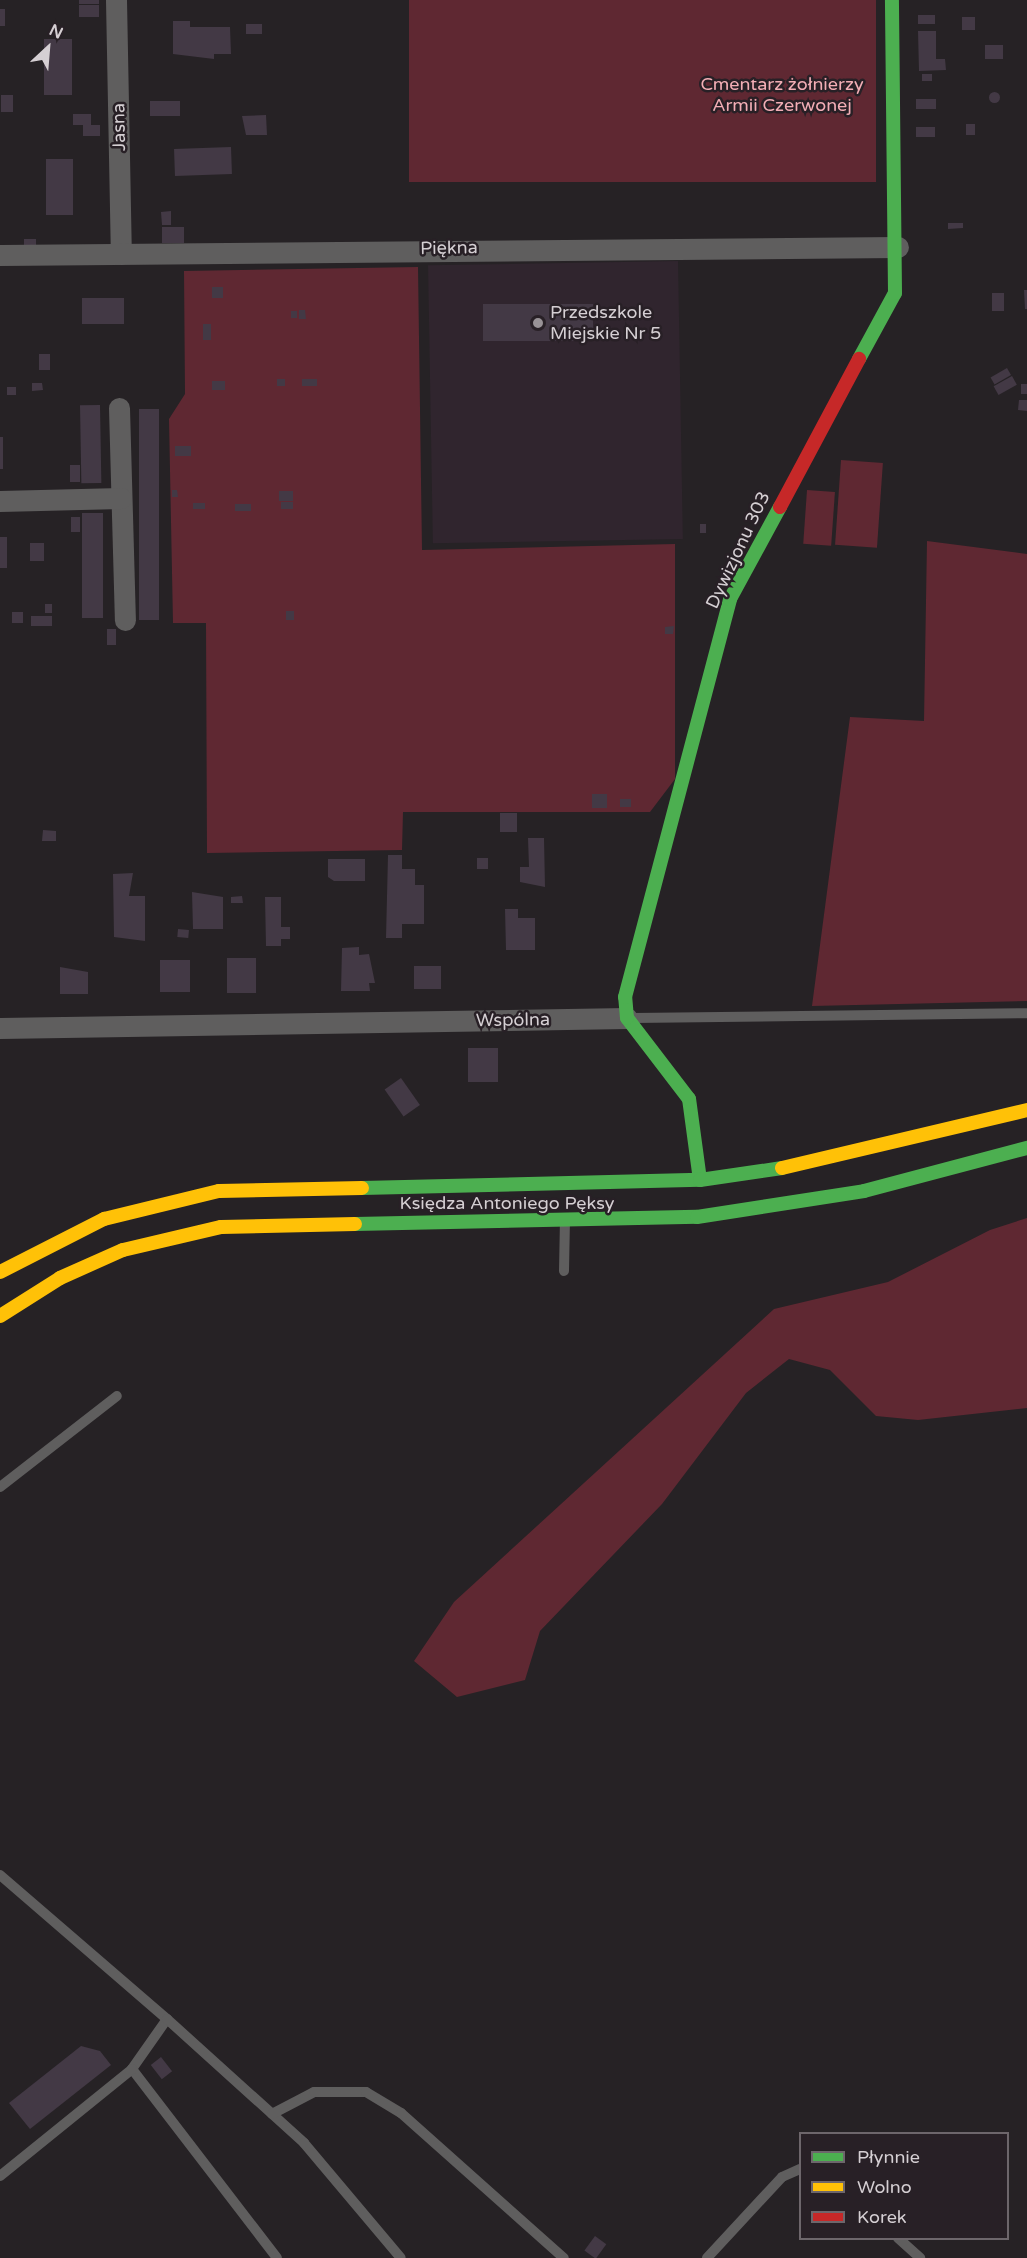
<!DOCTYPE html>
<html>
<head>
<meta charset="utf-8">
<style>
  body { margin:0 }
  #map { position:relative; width:1027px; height:2258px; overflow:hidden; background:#262225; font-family:"Varela Round",sans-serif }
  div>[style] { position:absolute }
  .built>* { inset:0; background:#30252e; transform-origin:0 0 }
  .green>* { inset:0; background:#5f2832; transform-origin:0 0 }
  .building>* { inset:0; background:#433945; transform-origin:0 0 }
  .round { border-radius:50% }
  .lane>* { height:10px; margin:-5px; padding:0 5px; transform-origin:5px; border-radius:5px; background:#5f5e5e }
  .street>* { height:21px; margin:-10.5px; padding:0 10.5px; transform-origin:10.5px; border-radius:10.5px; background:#5f5e5e }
  .fast>* { height:14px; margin:-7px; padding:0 7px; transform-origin:7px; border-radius:7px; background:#4caf50 }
  .slow>* { height:14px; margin:-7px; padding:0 7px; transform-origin:7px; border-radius:7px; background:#ffc107 }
  .jam>* { height:14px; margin:-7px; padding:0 7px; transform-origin:7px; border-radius:7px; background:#c62828 }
  .dots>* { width:16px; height:16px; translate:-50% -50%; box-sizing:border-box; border:3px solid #282026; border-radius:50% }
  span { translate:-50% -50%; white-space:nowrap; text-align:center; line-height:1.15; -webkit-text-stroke:5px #282026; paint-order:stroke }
  .park-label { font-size:18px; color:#f3aeb6 }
  .street-label { font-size:18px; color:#d5cfd3 }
  .poi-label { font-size:18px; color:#d5cfd3 }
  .left { translate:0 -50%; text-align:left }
  .legend { position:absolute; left:799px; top:2132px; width:210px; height:108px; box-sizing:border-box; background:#282026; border:2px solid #6d666b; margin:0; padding:8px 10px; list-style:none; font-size:18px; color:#d5cfd3 }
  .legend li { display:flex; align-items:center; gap:12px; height:30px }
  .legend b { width:30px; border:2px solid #6d666b }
  .north { position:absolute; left:18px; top:18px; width:60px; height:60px; -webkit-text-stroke:4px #282026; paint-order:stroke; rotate:26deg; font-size:16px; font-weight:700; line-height:24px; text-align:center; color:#d5cfd3 }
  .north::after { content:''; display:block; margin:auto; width:21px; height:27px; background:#d5cfd3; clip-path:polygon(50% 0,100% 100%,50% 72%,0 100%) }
</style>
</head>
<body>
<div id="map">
  <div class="built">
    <div style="left:678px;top:261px;width:278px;height:250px;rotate:89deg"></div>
  </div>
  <div class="green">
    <div style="left:409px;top:0;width:467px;height:182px"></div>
    <div style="clip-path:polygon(418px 267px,422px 550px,675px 544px,675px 779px,650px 812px,403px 812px,402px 850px,207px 853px,206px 623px,173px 623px,169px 419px,185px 394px,184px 271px)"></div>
    <div style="left:841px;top:460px;width:42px;height:85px;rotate:4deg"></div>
    <div style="left:807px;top:490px;width:28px;height:54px;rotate:4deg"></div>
    <div style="clip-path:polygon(927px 541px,1027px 554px,1027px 1001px,812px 1006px,850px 717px,924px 721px)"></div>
    <div style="clip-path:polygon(1027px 1218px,1027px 1408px,918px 1420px,876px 1416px,830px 1370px,789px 1359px,746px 1393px,662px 1504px,540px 1631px,525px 1680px,457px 1697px,414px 1661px,454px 1602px,774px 1309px,888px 1282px,990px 1230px)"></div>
  </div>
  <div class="building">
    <div style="left:79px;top:0;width:20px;height:4px"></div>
    <div style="left:79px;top:5px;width:20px;height:12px"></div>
    <div style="left:0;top:9px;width:5px;height:17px"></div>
    <div style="left:935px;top:15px;width:9px;height:17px;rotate:90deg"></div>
    <div style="left:975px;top:17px;width:13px;height:13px;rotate:90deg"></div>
    <div style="clip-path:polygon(173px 21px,190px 21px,190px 27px,230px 27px,231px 54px,214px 54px,214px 59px,173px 54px)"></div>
    <div style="left:246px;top:24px;width:16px;height:10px"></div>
    <div style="clip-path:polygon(918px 31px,936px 31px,936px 59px,945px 59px,946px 70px,919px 71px)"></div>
    <div style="left:44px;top:39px;width:28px;height:56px"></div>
    <div style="left:1003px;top:45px;width:14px;height:18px;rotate:90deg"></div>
    <div style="left:932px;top:74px;width:7px;height:10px;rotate:90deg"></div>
    <div class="round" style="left:988.5px;top:91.5px;width:11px;height:11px"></div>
    <div style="left:1px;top:95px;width:12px;height:17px"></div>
    <div style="left:916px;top:99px;width:20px;height:10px"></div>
    <div style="left:150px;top:101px;width:30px;height:15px"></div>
    <div style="left:73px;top:114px;width:18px;height:11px"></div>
    <div style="clip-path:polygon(266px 115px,267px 135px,246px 135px,242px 116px)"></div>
    <div style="left:966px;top:124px;width:9px;height:11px"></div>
    <div style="left:100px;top:125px;width:11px;height:17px;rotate:90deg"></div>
    <div style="left:916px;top:127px;width:19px;height:10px"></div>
    <div style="left:231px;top:147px;width:27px;height:57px;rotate:88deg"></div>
    <div style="left:46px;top:159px;width:27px;height:56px"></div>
    <div style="clip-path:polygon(171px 211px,171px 225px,162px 225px,161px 212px)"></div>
    <div style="clip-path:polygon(948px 223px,963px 223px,963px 228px,948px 229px)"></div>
    <div style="left:162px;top:227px;width:22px;height:16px"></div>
    <div style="left:24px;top:239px;width:12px;height:8px"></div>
    <div style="left:212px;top:287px;width:11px;height:11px"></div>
    <div style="clip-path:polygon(1024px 290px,1027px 290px,1027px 309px,1025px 309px)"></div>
    <div style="left:992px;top:293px;width:12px;height:18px"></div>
    <div style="left:82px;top:298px;width:42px;height:26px"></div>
    <div style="left:593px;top:304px;width:37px;height:110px;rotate:90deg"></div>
    <div style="clip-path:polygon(299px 310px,305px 310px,306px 319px,299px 319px)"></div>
    <div style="left:291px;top:311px;width:6px;height:7px"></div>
    <div style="left:211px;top:324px;width:16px;height:8px;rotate:90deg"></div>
    <div style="left:39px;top:354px;width:11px;height:16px"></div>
    <div style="left:1007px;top:368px;width:8px;height:19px;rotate:60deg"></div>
    <div style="left:1012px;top:376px;width:10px;height:21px;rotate:61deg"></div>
    <div style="left:277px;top:379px;width:8px;height:7px"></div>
    <div style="left:302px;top:379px;width:15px;height:7px"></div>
    <div style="left:212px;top:381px;width:13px;height:9px"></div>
    <div style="clip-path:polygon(32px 383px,42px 383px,43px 390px,32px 391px)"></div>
    <div style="left:1021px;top:384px;width:6px;height:10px"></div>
    <div style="left:7px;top:387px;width:9px;height:8px"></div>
    <div style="clip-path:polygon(1019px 400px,1027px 400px,1027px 411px,1018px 410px)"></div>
    <div style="left:100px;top:405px;width:78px;height:20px;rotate:89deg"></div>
    <div style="left:139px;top:409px;width:20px;height:211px"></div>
    <div style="left:0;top:437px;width:3px;height:32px"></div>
    <div style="left:175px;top:446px;width:16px;height:10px"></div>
    <div style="left:70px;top:465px;width:10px;height:17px"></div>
    <div style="clip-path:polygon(172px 490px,177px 490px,178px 497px,172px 497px)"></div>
    <div style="left:279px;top:491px;width:14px;height:10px"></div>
    <div style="left:281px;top:502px;width:12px;height:7px"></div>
    <div style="left:193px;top:503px;width:12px;height:6px"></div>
    <div style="left:235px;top:504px;width:16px;height:7px"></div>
    <div style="left:82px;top:513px;width:21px;height:105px"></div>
    <div style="left:71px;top:517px;width:9px;height:15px"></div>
    <div style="left:700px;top:524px;width:6px;height:9px"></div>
    <div style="left:0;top:537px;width:7px;height:31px"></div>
    <div style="left:30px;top:543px;width:14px;height:18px"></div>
    <div style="left:45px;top:604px;width:7px;height:9px"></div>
    <div style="left:286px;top:611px;width:8px;height:9px"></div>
    <div style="left:12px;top:612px;width:11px;height:11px"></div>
    <div style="left:31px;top:616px;width:21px;height:10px"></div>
    <div style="clip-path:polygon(674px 626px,673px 634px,665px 634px,665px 627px)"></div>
    <div style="left:107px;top:629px;width:9px;height:16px"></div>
    <div style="left:592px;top:794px;width:15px;height:14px"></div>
    <div style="left:620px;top:799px;width:11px;height:8px"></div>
    <div style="left:517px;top:813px;width:19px;height:17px;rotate:90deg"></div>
    <div style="clip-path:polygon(43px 830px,56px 831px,56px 841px,42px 841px)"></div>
    <div style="clip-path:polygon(528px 838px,544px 838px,545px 887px,520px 882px,520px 867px,529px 867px)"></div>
    <div style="clip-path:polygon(388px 855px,402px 855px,402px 869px,415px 869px,415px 885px,424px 885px,424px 924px,402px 924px,402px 938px,386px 938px)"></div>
    <div style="left:477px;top:858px;width:11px;height:11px"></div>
    <div style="clip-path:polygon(328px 859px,365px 859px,365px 881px,334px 881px,328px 877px)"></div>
    <div style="clip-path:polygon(133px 873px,129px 896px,145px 896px,145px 941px,114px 937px,113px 874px)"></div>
    <div style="clip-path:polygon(192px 892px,223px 897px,223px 929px,193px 929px)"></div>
    <div style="clip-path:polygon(242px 896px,243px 903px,231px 903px,231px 897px)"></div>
    <div style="clip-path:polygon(265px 897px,281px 897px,281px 927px,290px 927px,290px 939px,281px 939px,281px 946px,266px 946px)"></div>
    <div style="clip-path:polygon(505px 909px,518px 909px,518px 918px,535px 918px,535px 950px,506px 950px)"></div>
    <div style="left:178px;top:929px;width:11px;height:8px;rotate:5deg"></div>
    <div style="clip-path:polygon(359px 947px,359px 955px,369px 954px,375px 983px,369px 983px,370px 991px,341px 991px,342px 948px)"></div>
    <div style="left:227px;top:958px;width:29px;height:35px"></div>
    <div style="left:160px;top:960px;width:30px;height:32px"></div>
    <div style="left:414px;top:966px;width:27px;height:23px"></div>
    <div style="clip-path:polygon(60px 967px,88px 972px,88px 994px,60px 994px)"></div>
    <div style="left:498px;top:1048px;width:34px;height:30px;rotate:90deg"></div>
    <div style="left:401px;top:1078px;width:33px;height:20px;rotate:55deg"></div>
    <div style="clip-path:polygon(81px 2046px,100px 2051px,111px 2065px,30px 2129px,9px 2103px)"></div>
    <div style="left:161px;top:2057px;width:18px;height:13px;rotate:52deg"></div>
    <div style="left:595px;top:2236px;width:14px;height:18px;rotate:36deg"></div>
  </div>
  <div class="lane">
    <div style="left:633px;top:1018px;width:394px;rotate:-0.7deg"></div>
    <div style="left:564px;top:1271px;width:50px;rotate:-88.9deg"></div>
    <div style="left:0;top:1487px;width:148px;rotate:-37.9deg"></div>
    <div style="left:0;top:1875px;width:221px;rotate:40.8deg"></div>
    <div style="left:167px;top:2019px;width:61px;rotate:125deg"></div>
    <div style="left:132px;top:2069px;width:238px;rotate:52.5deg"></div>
    <div style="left:167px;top:2019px;width:185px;rotate:42.1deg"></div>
    <div style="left:304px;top:2143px;width:150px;rotate:49.9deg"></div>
    <div style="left:272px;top:2114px;width:47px;rotate:-27.6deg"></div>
    <div style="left:314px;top:2092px;width:52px"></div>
    <div style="left:366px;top:2092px;width:41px;rotate:31deg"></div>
    <div style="left:401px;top:2113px;width:218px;rotate:41.7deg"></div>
    <div style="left:0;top:2176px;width:170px;rotate:-39deg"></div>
    <div style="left:898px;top:2238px;width:30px;rotate:42deg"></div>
    <div style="left:707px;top:2258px;width:110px;rotate:-47.2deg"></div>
    <div style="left:782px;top:2177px;width:20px;rotate:-24deg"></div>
  </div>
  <div class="street">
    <div style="left:116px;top:0;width:254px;rotate:88.9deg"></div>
    <div style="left:0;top:255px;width:898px;rotate:-0.51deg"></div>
    <div style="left:119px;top:408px;width:212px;rotate:88.4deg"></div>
    <div style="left:0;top:501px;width:121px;rotate:-1.4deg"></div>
    <div style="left:0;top:1028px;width:627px;rotate:-0.91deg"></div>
  </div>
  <div class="fast">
    <div style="left:859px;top:359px;width:75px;rotate:-61.4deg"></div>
    <div style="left:895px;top:293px;width:293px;rotate:-90.6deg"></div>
    <div style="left:700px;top:1180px;width:82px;rotate:-97.7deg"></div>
    <div style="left:689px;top:1099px;width:102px;rotate:-127.4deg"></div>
    <div style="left:627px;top:1018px;width:21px;rotate:-95deg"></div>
    <div style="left:625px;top:997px;width:412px;rotate:-75.2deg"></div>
    <div style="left:730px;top:599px;width:105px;rotate:-61.5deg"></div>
    <div style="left:362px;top:1188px;width:338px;rotate:-1.4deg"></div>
    <div style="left:700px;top:1180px;width:83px;rotate:-8.3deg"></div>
    <div style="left:355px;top:1224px;width:342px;rotate:-1.2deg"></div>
    <div style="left:697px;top:1217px;width:169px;rotate:-8.8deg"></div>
    <div style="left:864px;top:1191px;width:169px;rotate:-14.8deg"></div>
  </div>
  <div class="slow">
    <div style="left:782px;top:1168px;width:252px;rotate:-13.3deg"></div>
    <div style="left:0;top:1272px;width:117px;rotate:-27deg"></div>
    <div style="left:104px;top:1219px;width:118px;rotate:-13.7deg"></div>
    <div style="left:219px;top:1191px;width:143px;rotate:-1.2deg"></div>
    <div style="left:0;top:1316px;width:71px;rotate:-32.3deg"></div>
    <div style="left:60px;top:1278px;width:69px;rotate:-24deg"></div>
    <div style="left:123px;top:1250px;width:101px;rotate:-13.2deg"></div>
    <div style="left:221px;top:1227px;width:134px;rotate:-1.3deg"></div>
  </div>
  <div class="jam">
    <div style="left:780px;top:507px;width:168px;rotate:-61.9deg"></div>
  </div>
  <div class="dots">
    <div style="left:538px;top:323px;background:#989296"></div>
  </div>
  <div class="park-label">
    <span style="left:782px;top:95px">Cmentarz żołnierzy<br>Armii Czerwonej</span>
  </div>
  <div class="street-label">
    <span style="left:119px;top:127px;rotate:-91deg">Jasna</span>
    <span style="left:449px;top:248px;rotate:-1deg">Piękna</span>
    <span style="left:738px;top:550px;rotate:-65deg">Dywizjonu 303</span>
    <span style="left:513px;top:1020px;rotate:-1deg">Wspólna</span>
    <span style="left:507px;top:1203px">Księdza Antoniego Pęksy</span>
  </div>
  <div class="poi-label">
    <span class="left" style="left:550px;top:323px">Przedszkole<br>Miejskie Nr 5</span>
  </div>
  <ul class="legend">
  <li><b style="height:8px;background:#4caf50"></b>Płynnie</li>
  <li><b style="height:8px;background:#ffc107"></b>Wolno</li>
  <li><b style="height:8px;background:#c62828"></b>Korek</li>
  </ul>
  <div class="north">N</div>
</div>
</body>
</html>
